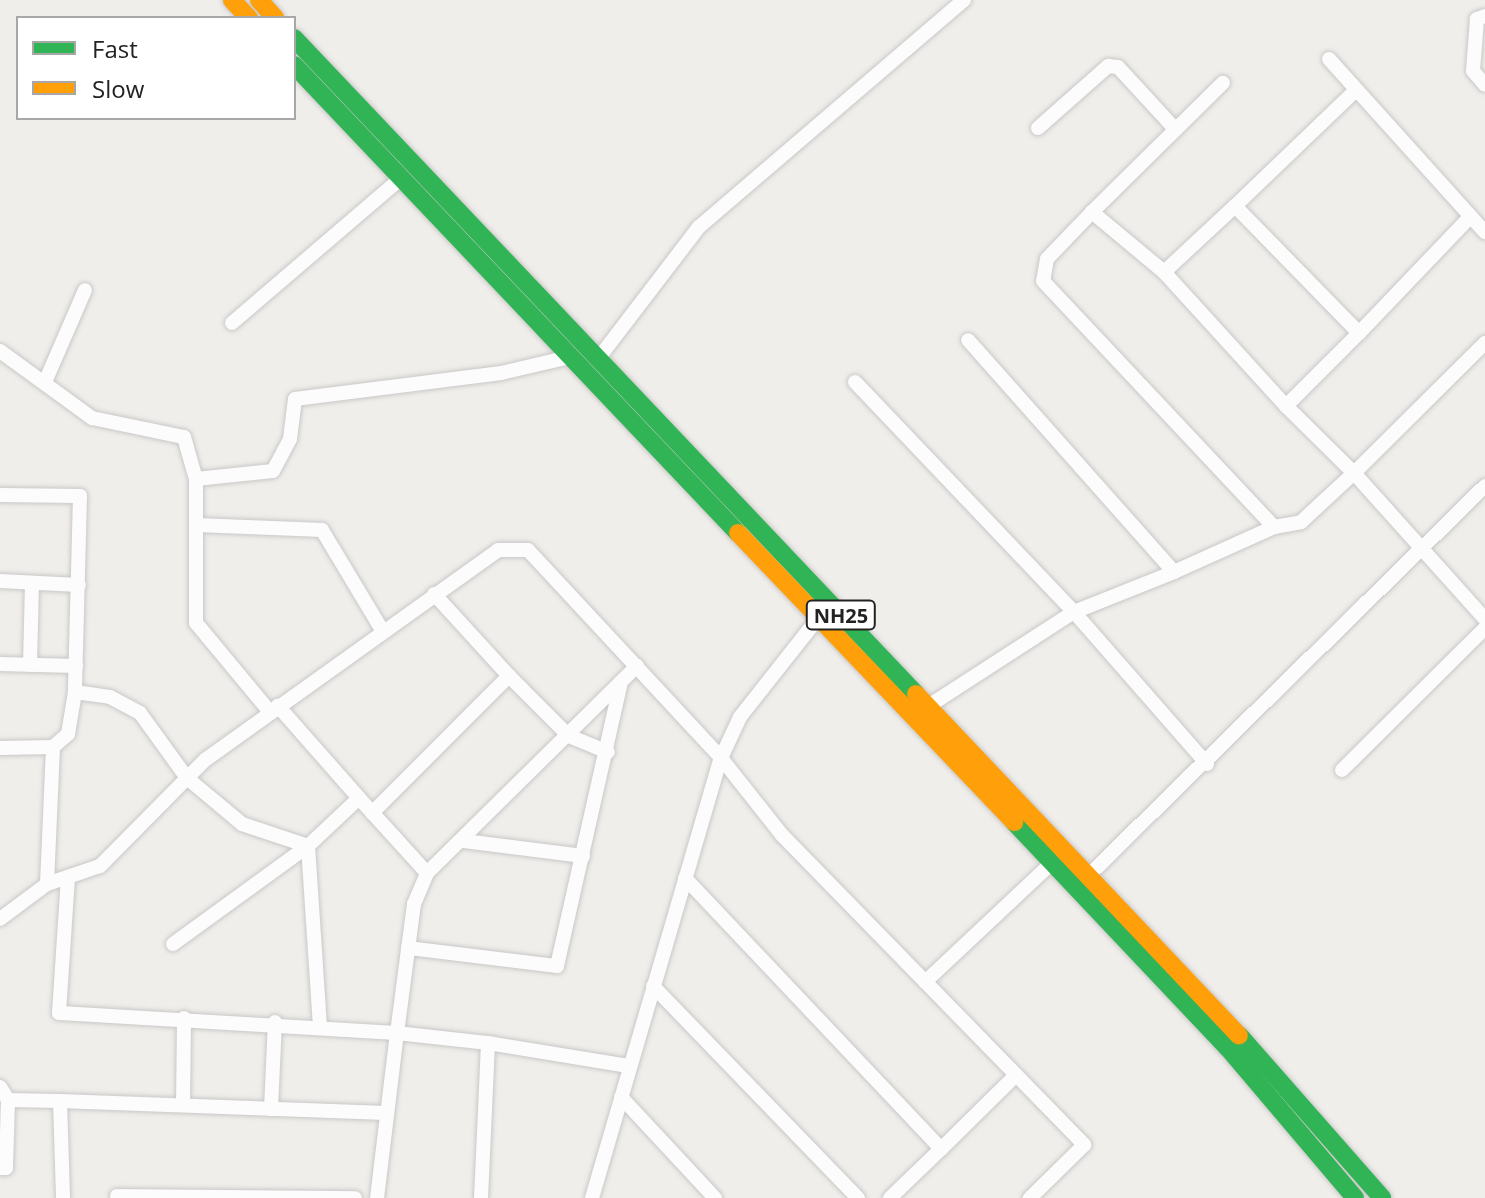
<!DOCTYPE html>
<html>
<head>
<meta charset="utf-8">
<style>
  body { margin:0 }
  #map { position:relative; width:1485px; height:1198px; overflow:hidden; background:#f0eeeb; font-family:"Open Sans",sans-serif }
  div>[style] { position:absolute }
  .roads { filter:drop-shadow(0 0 2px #c9c8c7) drop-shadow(0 0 2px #c9c8c7) }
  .street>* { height:14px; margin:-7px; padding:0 7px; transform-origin:7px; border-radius:7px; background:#fdfcfc }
  .fast>* { height:18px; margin:-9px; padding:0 9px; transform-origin:9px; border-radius:9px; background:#30b455 }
  .slow>* { height:18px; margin:-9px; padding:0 9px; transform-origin:9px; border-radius:9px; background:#ff9f0a }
  span { translate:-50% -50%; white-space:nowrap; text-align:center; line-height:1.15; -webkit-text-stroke:6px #fff; paint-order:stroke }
  .shield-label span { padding:2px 6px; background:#fff; border:2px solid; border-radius:6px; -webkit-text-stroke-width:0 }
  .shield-label { font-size:20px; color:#222; font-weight:700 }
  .legend { position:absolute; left:16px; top:16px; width:280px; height:104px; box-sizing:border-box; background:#fff; border:2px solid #a7a7a7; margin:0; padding:10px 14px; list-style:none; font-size:24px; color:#222 }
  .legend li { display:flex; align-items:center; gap:16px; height:40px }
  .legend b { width:40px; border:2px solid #a7a7a7 }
</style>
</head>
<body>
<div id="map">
  <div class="roads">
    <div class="street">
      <div style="left:1485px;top:16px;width:9px;rotate:159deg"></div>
      <div style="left:1477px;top:19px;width:52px;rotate:94.4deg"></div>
      <div style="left:1473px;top:71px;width:18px;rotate:49deg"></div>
      <div style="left:1329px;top:59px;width:233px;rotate:48deg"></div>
      <div style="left:1038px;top:128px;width:94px;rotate:-41.5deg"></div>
      <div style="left:1108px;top:66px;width:10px;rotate:6deg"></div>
      <div style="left:1118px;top:67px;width:84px;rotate:47.4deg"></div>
      <div style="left:1235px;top:206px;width:97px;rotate:137.1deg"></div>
      <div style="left:1164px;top:272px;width:181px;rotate:47.7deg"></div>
      <div style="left:1286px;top:406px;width:103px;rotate:-45deg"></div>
      <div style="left:1359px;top:333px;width:177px;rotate:-134.3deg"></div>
      <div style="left:1235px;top:206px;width:168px;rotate:-43.8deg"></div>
      <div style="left:1092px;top:212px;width:65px;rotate:133.8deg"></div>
      <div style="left:1047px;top:259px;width:22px;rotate:100deg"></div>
      <div style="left:1043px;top:281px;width:337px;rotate:46.8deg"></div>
      <div style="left:1274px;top:527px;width:110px;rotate:155.8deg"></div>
      <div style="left:1164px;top:272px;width:94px;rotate:-140.2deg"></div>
      <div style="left:1092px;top:212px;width:184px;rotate:-44.6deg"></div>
      <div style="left:232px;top:323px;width:223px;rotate:-40.6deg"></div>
      <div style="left:1359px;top:333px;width:161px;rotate:-46.3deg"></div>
      <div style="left:0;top:351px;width:114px;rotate:36.1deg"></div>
      <div style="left:92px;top:418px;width:94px;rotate:11.7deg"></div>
      <div style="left:184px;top:437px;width:44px;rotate:74.1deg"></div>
      <div style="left:598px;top:359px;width:166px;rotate:-52.6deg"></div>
      <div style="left:699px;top:227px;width:349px;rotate:-40.6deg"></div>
      <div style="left:45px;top:382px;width:100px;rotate:-66.5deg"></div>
      <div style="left:855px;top:382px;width:318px;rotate:46.4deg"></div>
      <div style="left:1074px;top:612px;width:108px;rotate:-21.8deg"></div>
      <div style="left:1174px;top:572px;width:310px;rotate:-131.6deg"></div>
      <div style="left:1286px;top:406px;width:95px;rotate:44.6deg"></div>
      <div style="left:1354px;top:473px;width:185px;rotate:-44.8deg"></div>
      <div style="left:0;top:495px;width:80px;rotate:0.7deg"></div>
      <div style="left:80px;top:496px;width:196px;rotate:91.5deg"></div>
      <div style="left:197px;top:525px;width:125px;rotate:2.3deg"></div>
      <div style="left:322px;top:530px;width:117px;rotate:59deg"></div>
      <div style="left:1274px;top:527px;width:27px;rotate:-10deg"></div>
      <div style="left:1301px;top:522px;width:72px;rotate:-42.8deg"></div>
      <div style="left:1354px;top:473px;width:196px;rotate:48.1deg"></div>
      <div style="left:0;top:581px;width:79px;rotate:2.9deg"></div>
      <div style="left:0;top:664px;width:76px;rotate:1.5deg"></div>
      <div style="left:30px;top:665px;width:82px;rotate:-88.6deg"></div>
      <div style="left:509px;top:676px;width:85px;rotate:45deg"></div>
      <div style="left:569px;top:736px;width:42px;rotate:22.3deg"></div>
      <div style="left:927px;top:707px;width:175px;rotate:-32.9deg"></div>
      <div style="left:1074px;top:612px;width:202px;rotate:48.8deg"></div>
      <div style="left:270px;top:712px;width:116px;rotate:-129.7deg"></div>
      <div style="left:196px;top:623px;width:144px;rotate:-90deg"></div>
      <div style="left:196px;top:479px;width:77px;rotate:-5.9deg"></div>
      <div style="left:273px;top:471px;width:36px;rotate:-62deg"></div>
      <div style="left:290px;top:439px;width:40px;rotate:-82.9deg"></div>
      <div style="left:295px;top:399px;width:208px;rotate:-7.2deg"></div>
      <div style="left:501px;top:373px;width:71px;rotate:-13.1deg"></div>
      <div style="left:53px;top:747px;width:20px;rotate:-41deg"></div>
      <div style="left:68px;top:734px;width:43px;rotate:-80.5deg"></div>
      <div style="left:75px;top:692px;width:35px;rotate:8deg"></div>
      <div style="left:110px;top:697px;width:34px;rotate:28deg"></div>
      <div style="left:140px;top:713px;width:80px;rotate:54.1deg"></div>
      <div style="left:187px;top:778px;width:72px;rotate:39.9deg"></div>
      <div style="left:242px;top:824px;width:70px;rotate:18.4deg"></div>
      <div style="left:308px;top:846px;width:179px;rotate:86.2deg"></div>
      <div style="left:0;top:748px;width:53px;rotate:-1.1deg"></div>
      <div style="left:53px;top:747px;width:137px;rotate:92.5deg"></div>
      <div style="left:721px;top:758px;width:98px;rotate:51.6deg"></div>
      <div style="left:782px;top:835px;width:433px;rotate:45.7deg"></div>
      <div style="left:1084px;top:1145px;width:76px;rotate:135.5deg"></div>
      <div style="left:1342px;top:770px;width:202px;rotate:-44.8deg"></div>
      <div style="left:372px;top:813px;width:194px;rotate:-45deg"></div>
      <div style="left:509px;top:676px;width:111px;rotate:-132.4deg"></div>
      <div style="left:464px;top:841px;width:120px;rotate:7.2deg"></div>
      <div style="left:427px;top:873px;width:295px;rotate:-44.6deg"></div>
      <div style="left:1089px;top:875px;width:555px;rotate:-44.49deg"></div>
      <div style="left:68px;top:877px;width:136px;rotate:93.8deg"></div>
      <div style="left:59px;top:1013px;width:339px;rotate:3.4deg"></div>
      <div style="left:397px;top:1033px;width:130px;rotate:-82.5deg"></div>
      <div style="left:414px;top:904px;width:34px;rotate:-67deg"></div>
      <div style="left:427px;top:873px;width:101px;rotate:-132.2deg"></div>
      <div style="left:685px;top:878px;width:373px;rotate:46.6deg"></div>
      <div style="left:941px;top:1149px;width:105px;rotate:-44.6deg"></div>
      <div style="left:0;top:919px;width:59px;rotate:-36.7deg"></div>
      <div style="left:47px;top:884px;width:56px;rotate:-18.8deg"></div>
      <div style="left:100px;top:866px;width:149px;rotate:-45.3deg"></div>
      <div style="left:205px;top:760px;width:360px;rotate:-35.6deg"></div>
      <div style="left:498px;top:550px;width:30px"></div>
      <div style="left:528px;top:550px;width:284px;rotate:47.1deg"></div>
      <div style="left:721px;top:758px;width:45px;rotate:-65.1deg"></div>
      <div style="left:740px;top:717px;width:132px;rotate:-51.7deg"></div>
      <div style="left:173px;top:944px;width:167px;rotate:-36deg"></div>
      <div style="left:308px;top:846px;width:70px;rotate:-43.3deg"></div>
      <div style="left:359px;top:798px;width:123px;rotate:-131.4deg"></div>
      <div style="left:408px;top:948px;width:150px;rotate:6.9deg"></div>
      <div style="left:557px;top:966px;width:291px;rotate:-77.3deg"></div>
      <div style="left:925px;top:982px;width:181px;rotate:-43.2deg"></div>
      <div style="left:653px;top:986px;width:295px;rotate:46deg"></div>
      <div style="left:0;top:1087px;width:15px;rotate:58deg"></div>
      <div style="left:8px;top:1100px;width:68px;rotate:91.7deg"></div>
      <div style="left:6px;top:1168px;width:6px;rotate:180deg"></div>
      <div style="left:621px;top:1097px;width:138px;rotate:47.1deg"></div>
      <div style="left:8px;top:1100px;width:52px;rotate:1.1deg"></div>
      <div style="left:60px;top:1101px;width:97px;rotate:88.2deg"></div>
      <div style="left:60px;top:1101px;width:326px;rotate:2.1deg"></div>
      <div style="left:183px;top:1105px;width:87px;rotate:-89.3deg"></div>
      <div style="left:271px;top:1109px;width:87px;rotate:-87.4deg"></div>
      <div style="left:117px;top:1196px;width:238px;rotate:0.5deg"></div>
      <div style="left:377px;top:1198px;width:166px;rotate:-83.1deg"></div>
      <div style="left:397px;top:1033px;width:92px;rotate:6.3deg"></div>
      <div style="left:481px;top:1198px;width:155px;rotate:-87.4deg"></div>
      <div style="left:488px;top:1043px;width:143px;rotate:9.3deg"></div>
      <div style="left:592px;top:1198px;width:459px;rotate:-73.7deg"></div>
      <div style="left:890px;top:1198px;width:71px;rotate:-43.9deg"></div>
    </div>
    <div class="fast">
      <div style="left:294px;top:38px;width:904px;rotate:46.52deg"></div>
      <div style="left:294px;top:65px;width:645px;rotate:46.51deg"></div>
      <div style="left:1014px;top:822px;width:310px;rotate:46.6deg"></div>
      <div style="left:1227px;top:1047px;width:198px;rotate:49.7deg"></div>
      <div style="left:1239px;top:1035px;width:217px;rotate:48.7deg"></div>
    </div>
    <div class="slow">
      <div style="left:232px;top:0;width:25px;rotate:47deg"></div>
      <div style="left:259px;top:0;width:24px;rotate:48deg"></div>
      <div style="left:738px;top:533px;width:400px;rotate:46.3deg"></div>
      <div style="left:916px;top:694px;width:470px;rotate:46.6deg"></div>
    </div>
  </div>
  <div class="shield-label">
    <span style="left:841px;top:615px">NH25</span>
  </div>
  <ul class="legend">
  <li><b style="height:10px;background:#30b455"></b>Fast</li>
  <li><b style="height:10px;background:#ff9f0a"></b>Slow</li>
  </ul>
</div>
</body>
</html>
